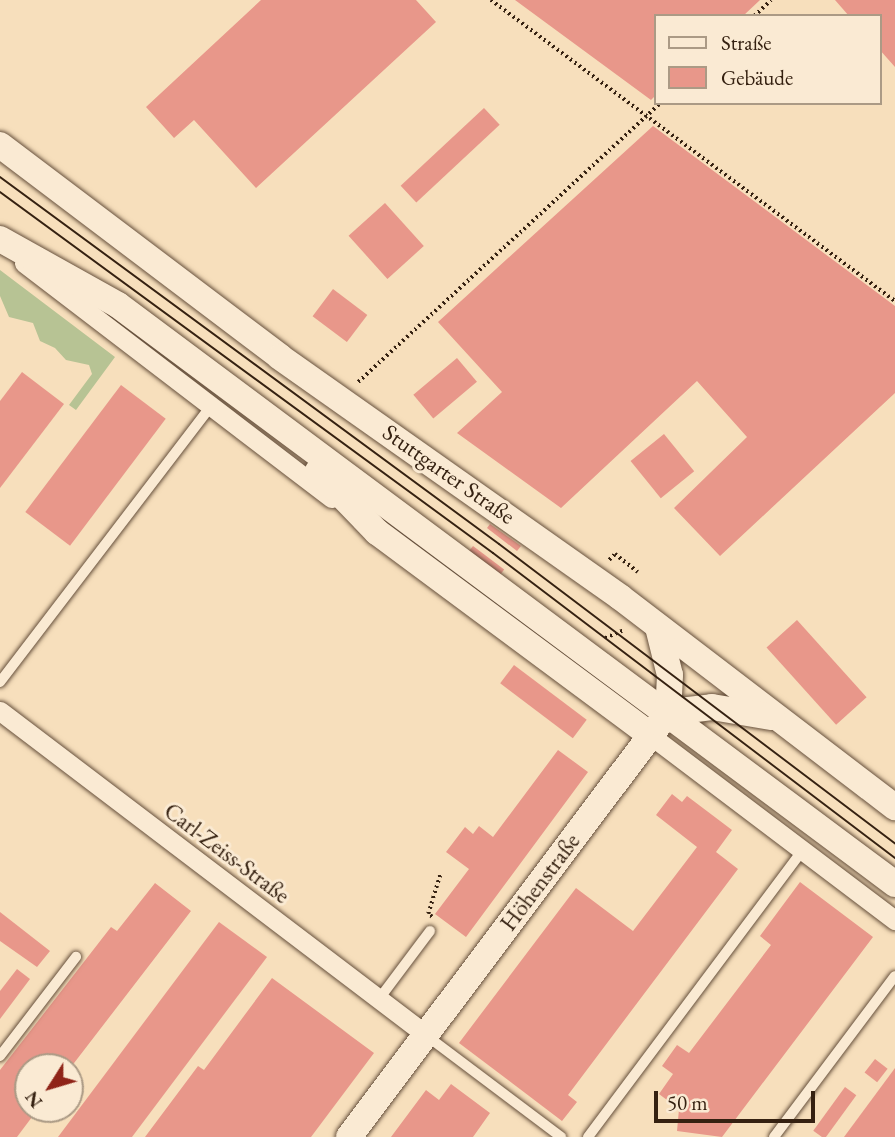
<!DOCTYPE html>
<html>
<head>
<meta charset="utf-8">
<style>
  body { margin:0 }
  #map { position:relative; width:895px; height:1137px; overflow:hidden; background:#f7dfbc; font-family:"EB Garamond",serif }
  div>[style] { position:absolute }
  .green>* { inset:0; background:#b7c394 }
  .building>* { inset:0; background:#e8978a; transform-origin:0 0 }
  .path>* { height:3.5px; margin-top:-1.75px; transform-origin:0; background:repeating-linear-gradient(90deg,#352111 0 2px,transparent 0 5.5px) }
  .roads { filter:drop-shadow(0 0 2px #66503c) drop-shadow(0 0 2px #66503c) }
  .lane>* { height:10px; margin:-5px; padding:0 5px; transform-origin:5px; border-radius:5px; background:#faead3 }
  .street>* { height:19px; margin:-9.5px; padding:0 9.5px; transform-origin:9.5px; border-radius:9.5px; background:#faead3 }
  .secondary>* { height:26px; margin:-13px; padding:0 13px; transform-origin:13px; border-radius:13px; background:#faead3 }
  .tram>* { height:2px; margin:-1px; padding:0 1px; transform-origin:1px; border-radius:1px; background:#352111 }
  span { translate:-50% -50%; white-space:nowrap; text-align:center; line-height:1.15; -webkit-text-stroke:6px #faead3; paint-order:stroke }
  .street-label { font-size:23px; color:#352111 }
  .legend { position:absolute; left:654px; top:14px; width:228px; height:91px; box-sizing:border-box; background:#faead3; border:2px solid #ab9a85; margin:0; padding:9px 12px; list-style:none; font-size:21px; color:#352111 }
  .legend li { display:flex; align-items:center; gap:14px; height:35px }
  .legend b { width:35px; border:2px solid #ab9a85 }
  .north { position:absolute; left:14px; top:1053px; width:70px; height:70px; box-sizing:border-box; background:#faead3; border:2px solid #ab9a85; border-radius:50%; rotate:233deg; font-size:19px; font-weight:700; line-height:28px; text-align:center; color:#352111 }
  .north::after { content:''; display:block; margin:auto; width:24px; height:32px; background:#8f2418; clip-path:polygon(50% 0,100% 100%,50% 72%,0 100%) }
  .scale { position:absolute; left:654px; top:1091px; width:161px; height:32px; box-sizing:border-box; border:4px solid #352111; border-top:0; padding-left:9px; font-size:21px; line-height:24px; white-space:nowrap; color:#352111; -webkit-text-stroke:5px #faead3; paint-order:stroke }
</style>
</head>
<body>
<div id="map">
  <div class="green">
    <div style="clip-path:polygon(0 270px,115px 357px,76px 410px,69px 405px,92px 374px,89px 365px,66px 360px,55px 348px,40px 341px,33px 323px,9px 317px,0 296px)"></div>
  </div>
  <div class="building">
    <div style="clip-path:polygon(261px 0,416px 0,436px 22px,256px 188px,194px 120px,174px 138px,146px 107px)"></div>
    <div style="clip-path:polygon(515px 0,760px 0,743px 16px,655px 16px,655px 96px,651px 100px)"></div>
    <div style="clip-path:polygon(835px 0,895px 0,895px 67px,879px 49px,879px 16px,849px 16px)"></div>
    <div style="left:484px;top:108px;width:23px;height:114px;rotate:47deg"></div>
    <div style="clip-path:polygon(653px 126px,895px 306px,895px 393px,720px 556px,674px 508px,747px 437px,697px 381px,561px 508px,457px 433px,502px 392px,438px 322px)"></div>
    <div style="left:385px;top:203px;width:58px;height:49px;rotate:48deg"></div>
    <div style="left:333px;top:289px;width:43px;height:34px;rotate:37deg"></div>
    <div style="left:457px;top:358px;width:31px;height:57px;rotate:50deg"></div>
    <div style="clip-path:polygon(22px 372px,64px 404px,0 488px,0 401px)"></div>
    <div style="left:121px;top:385px;width:56px;height:159px;rotate:37deg"></div>
    <div style="left:664px;top:434px;width:48px;height:43px;rotate:51deg"></div>
    <div style="clip-path:polygon(490px 524px,521px 546px,517px 551px,487px 528px)"></div>
    <div style="left:473px;top:546px;width:39px;height:6px;rotate:37deg"></div>
    <div style="left:797px;top:620px;width:104px;height:41px;rotate:48deg"></div>
    <div style="left:514px;top:665px;width:91px;height:23px;rotate:37deg"></div>
    <div style="clip-path:polygon(558px 750px,588px 772px,466px 937px,435px 914px,469px 869px,446px 852px,465px 827px,473px 834px,479px 826px,493px 837px)"></div>
    <div style="clip-path:polygon(672px 794px,682px 802px,687px 796px,732px 830px,716px 852px,738px 869px,568px 1095px,577px 1102px,562px 1121px,459px 1043px,576px 888px,633px 931px,697px 847px,656px 815px)"></div>
    <div style="clip-path:polygon(800px 882px,873px 937px,722px 1137px,677px 1131px,679px 1109px,659px 1094px,673px 1074px,662px 1066px,677px 1045px,689px 1053px,771px 945px,760px 936px)"></div>
    <div style="clip-path:polygon(155px 883px,191px 911px,71px 1067px,28px 1067px,28px 1109px,38px 1109px,17px 1137px,0 1137px,0 1070px,111px 927px,117px 931px)"></div>
    <div style="clip-path:polygon(0 912px,50px 951px,37px 967px,0 941px)"></div>
    <div style="clip-path:polygon(219px 922px,267px 957px,132px 1137px,58px 1137px)"></div>
    <div style="clip-path:polygon(17px 969px,30px 979px,0 1019px,0 991px)"></div>
    <div style="clip-path:polygon(272px 978px,374px 1053px,311px 1137px,145px 1137px,198px 1066px,204px 1070px)"></div>
    <div style="left:875px;top:1059px;width:16px;height:17px;rotate:38deg"></div>
    <div style="clip-path:polygon(895px 1068px,895px 1137px,844px 1137px)"></div>
    <div style="clip-path:polygon(451px 1084px,490px 1113px,473px 1137px,391px 1137px,426px 1090px,439px 1100px)"></div>
    <div style="left:845px;top:1087px;width:14px;height:54px;rotate:36deg"></div>
  </div>
  <div class="path">
    <div style="left:491px;top:0;width:504px;rotate:36.69deg"></div>
    <div style="left:754px;top:16px;width:23px;rotate:-43deg"></div>
    <div style="left:358px;top:382px;width:411px;rotate:-42.7deg"></div>
    <div style="left:609px;top:560px;width:8px;rotate:-45deg"></div>
    <div style="left:615px;top:554px;width:29px;rotate:38deg"></div>
    <div style="left:605px;top:638px;width:21px;rotate:-23deg"></div>
    <div style="left:432px;top:917px;width:5px;rotate:-143deg"></div>
    <div style="left:428px;top:914px;width:41px;rotate:-72.9deg"></div>
  </div>
  <div class="roads">
    <div class="lane">
      <div style="left:0;top:682px;width:346px;rotate:-52.6deg"></div>
      <div style="left:379px;top:999px;width:85px;rotate:-53.1deg"></div>
      <div style="left:427px;top:1036px;width:168px;rotate:37deg"></div>
      <div style="left:0;top:1056px;width:125px;rotate:-52.5deg"></div>
      <div style="left:588px;top:1137px;width:357px;rotate:-53.2deg"></div>
      <div style="left:774px;top:1137px;width:201px;rotate:-53.1deg"></div>
    </div>
    <div class="street">
      <div style="left:24px;top:263px;width:387px;rotate:37.4deg"></div>
      <div style="left:0;top:711px;width:534px;rotate:37.23deg"></div>
      <div style="left:650px;top:735px;width:307px;rotate:37.1deg"></div>
    </div>
    <div class="secondary">
      <div style="left:0;top:145px;width:351px;rotate:37.1deg"></div>
      <div style="left:280px;top:357px;width:416px;rotate:35.2deg"></div>
      <div style="left:620px;top:597px;width:346px;rotate:37.4deg"></div>
      <div style="left:0;top:239px;width:135px;rotate:29.2deg"></div>
      <div style="left:118px;top:305px;width:969px;rotate:36.69deg"></div>
      <div style="left:318px;top:471px;width:85px;rotate:46deg"></div>
      <div style="left:377px;top:532px;width:340px;rotate:36.6deg"></div>
      <div style="left:658px;top:627px;width:49px;rotate:76deg"></div>
      <div style="left:670px;top:675px;width:41px;rotate:92.8deg"></div>
      <div style="left:349px;top:1137px;width:518px;rotate:-53.09deg"></div>
      <div style="left:660px;top:723px;width:23px;rotate:-31deg"></div>
      <div style="left:680px;top:711px;width:32px;rotate:-7deg"></div>
      <div style="left:712px;top:707px;width:61px;rotate:9.5deg"></div>
    </div>
  </div>
  <div class="tram">
    <div style="left:0;top:177px;width:619px;rotate:36.33deg"></div>
    <div style="left:499px;top:544px;width:497px;rotate:37.1deg"></div>
    <div style="left:0;top:192px;width:611px;rotate:36.21deg"></div>
    <div style="left:493px;top:553px;width:505px;rotate:37.19deg"></div>
  </div>
  <div class="street-label">
    <span style="left:449px;top:474px;rotate:35deg">Stuttgarter Straße</span>
    <span style="left:227px;top:853px;rotate:37deg">Carl-Zeiss-Straße</span>
    <span style="left:540px;top:882px;rotate:-53deg">Höhenstraße</span>
  </div>
  <ul class="legend">
  <li><b style="height:9px;background:#faead3"></b>Straße</li>
  <li><b style="height:19px;background:#e8978a"></b>Gebäude</li>
  </ul>
  <div class="north">N</div>
  <div class="scale">50 m</div>
</div>
</body>
</html>
